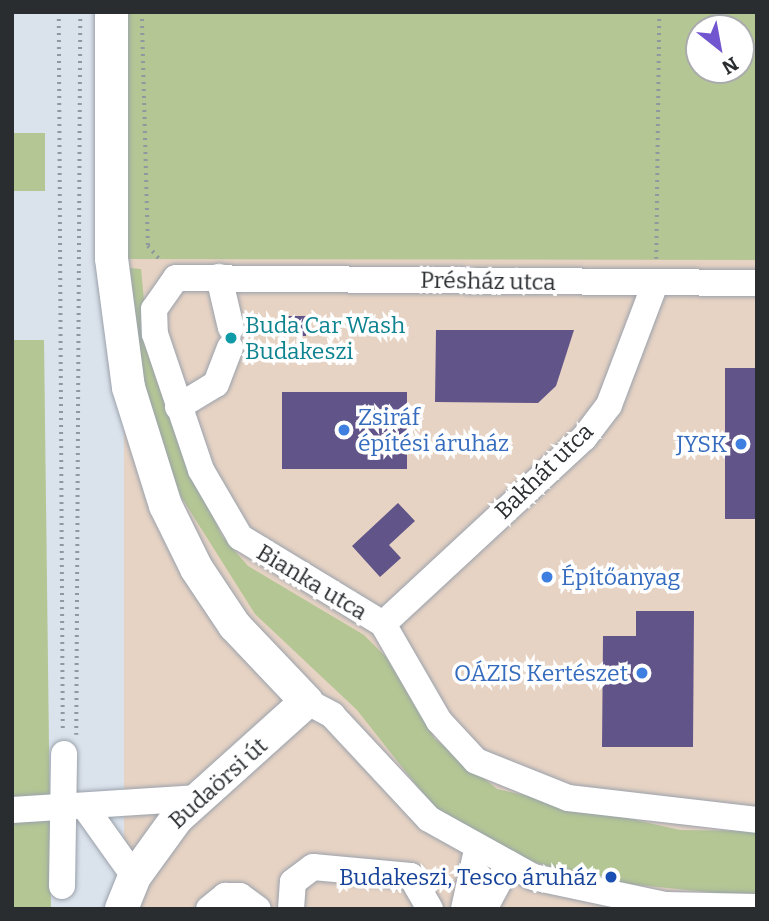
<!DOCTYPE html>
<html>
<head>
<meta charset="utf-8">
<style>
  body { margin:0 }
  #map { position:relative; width:769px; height:921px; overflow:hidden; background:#dae2ec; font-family:Bitter,serif }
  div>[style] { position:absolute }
  .commercial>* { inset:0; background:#e7d3c4; transform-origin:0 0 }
  .green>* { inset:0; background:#b4c694; transform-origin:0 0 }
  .building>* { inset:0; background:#605488; transform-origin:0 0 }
  .path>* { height:3.5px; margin-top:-1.75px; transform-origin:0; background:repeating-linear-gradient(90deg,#91979e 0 2px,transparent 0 7px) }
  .roads { filter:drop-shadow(0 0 2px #9aa1ab) drop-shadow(0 0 2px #9aa1ab) }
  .minor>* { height:26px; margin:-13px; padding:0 13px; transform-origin:13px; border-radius:13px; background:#fff }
  .major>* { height:33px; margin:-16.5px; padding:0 16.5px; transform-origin:16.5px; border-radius:16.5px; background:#fff }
  .dots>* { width:19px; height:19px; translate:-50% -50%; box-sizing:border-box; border:4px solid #fff; border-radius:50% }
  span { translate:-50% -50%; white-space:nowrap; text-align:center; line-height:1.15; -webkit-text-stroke:7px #fff; paint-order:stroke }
  .street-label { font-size:23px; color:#2a2d30 }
  .culture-label { font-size:23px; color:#0d838f }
  .left { translate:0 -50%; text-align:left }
  .shop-label { font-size:23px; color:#366cbe }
  .right { translate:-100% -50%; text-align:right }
  .transit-label { font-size:23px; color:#164399 }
  .frame { position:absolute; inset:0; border:14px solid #2a2d30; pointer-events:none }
  .north { position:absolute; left:685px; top:14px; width:70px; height:70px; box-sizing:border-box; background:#fff; border:2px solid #aaabac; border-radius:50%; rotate:149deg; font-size:19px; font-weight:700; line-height:28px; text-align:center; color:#2a2d30 }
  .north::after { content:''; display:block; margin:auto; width:24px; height:32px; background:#7156d0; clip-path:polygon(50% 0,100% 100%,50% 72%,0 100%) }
</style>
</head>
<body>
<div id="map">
  <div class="commercial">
    <div style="left:124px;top:259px;width:633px;height:650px"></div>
  </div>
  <div class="green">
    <div style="clip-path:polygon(evenodd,122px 12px,757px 12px,757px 260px,124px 259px,122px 12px,699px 28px,741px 28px,741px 70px,699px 70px,699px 28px)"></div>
    <div style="left:12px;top:133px;width:33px;height:58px"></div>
    <div style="clip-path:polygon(130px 268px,141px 269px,149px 352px,183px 452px,222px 536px,248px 566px,364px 635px,386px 657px,435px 739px,497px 789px,680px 830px,757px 831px,757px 897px,608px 882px,533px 862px,443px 819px,357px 710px,255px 614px,180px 495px,142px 390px)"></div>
    <div style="clip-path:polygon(12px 340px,44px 340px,51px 909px,12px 909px)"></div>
  </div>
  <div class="building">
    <div style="left:281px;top:316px;width:25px;height:20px"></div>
    <div style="clip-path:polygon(436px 330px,574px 330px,556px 386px,538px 403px,435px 402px)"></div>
    <div style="left:725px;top:368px;width:32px;height:151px"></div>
    <div style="left:282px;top:392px;width:125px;height:77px"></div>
    <div style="clip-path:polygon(398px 503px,415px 521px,389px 545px,401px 558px,380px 577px,352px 546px)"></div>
    <div style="clip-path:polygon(636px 611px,694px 611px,693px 747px,602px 747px,603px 636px,636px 636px)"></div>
  </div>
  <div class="path">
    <div style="left:59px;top:12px;width:719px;rotate:89.68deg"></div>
    <div style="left:142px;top:12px;width:234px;rotate:88.5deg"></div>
    <div style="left:148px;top:246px;width:20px;rotate:49deg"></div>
    <div style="left:656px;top:259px;width:247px;rotate:-89.3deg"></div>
    <div style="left:76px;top:735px;width:723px;rotate:-89.68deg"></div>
  </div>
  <div class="roads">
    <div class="minor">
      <div style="left:219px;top:277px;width:52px;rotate:76.8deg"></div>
      <div style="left:757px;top:283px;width:581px;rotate:-179.51deg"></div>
      <div style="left:176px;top:278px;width:38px;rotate:125deg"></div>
      <div style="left:154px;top:309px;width:25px;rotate:88deg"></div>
      <div style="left:155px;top:334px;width:144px;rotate:71.3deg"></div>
      <div style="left:201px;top:470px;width:78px;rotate:59.8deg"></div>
      <div style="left:240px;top:537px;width:167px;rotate:31.3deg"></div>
      <div style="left:383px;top:624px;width:112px;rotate:60deg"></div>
      <div style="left:439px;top:721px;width:54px;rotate:47.2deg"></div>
      <div style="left:476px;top:761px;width:99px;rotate:21.9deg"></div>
      <div style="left:568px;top:798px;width:190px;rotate:6.6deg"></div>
      <div style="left:178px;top:407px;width:44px;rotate:-31.2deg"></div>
      <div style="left:216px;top:384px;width:39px;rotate:-69deg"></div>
      <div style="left:383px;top:624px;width:274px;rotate:-42.8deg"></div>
      <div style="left:584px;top:438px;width:41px;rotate:-52.9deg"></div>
      <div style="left:609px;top:405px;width:129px;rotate:-69.2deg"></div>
      <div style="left:306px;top:701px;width:30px;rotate:28deg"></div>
      <div style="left:332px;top:715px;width:142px;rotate:47deg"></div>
      <div style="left:429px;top:819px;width:119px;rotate:29.1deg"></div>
      <div style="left:533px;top:877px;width:135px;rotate:12deg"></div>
      <div style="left:665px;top:905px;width:92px;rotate:1.2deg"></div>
      <div style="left:12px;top:810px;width:187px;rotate:-3.7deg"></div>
      <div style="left:87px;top:810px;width:81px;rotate:54.5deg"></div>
      <div style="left:62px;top:886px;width:132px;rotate:-89.1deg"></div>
      <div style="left:209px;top:909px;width:21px;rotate:-39deg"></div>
      <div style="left:225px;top:896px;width:15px"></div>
      <div style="left:240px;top:896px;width:22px;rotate:36deg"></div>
      <div style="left:291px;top:909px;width:27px;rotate:-86deg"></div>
      <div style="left:293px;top:882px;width:25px;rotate:-37deg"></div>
      <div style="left:313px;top:867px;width:98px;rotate:5.2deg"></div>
      <div style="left:411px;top:876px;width:38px;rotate:60deg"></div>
      <div style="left:464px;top:909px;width:60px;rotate:-77.6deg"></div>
      <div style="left:484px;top:909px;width:52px;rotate:-61.5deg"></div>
    </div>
    <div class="major">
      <div style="left:111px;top:12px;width:246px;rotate:90deg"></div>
      <div style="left:111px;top:258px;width:130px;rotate:82.5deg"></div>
      <div style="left:128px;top:387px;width:124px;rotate:72.6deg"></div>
      <div style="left:165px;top:505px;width:70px;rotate:63.8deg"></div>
      <div style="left:196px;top:568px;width:69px;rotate:56.3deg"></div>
      <div style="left:234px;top:625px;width:105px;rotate:46.5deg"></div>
      <div style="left:306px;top:701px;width:175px;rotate:138deg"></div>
      <div style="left:176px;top:818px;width:72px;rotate:125.9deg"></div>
      <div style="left:134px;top:876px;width:35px;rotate:112deg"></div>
    </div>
  </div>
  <div class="dots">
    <div style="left:231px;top:338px;background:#0f9aa8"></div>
    <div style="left:344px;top:430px;background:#3f7fe0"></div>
    <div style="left:741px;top:444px;background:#3f7fe0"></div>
    <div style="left:547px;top:577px;background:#3f7fe0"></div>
    <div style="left:642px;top:673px;background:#3f7fe0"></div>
    <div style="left:611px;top:877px;background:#1a4fb4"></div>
  </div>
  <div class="street-label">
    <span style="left:488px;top:281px;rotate:1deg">Présház utca</span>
    <span style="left:544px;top:471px;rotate:-44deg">Bakhát utca</span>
    <span style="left:312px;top:582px;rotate:31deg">Bianka utca</span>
    <span style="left:218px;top:783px;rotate:-42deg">Budaörsi út</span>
  </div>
  <div class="culture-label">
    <span class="left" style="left:245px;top:338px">Buda Car Wash<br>Budakeszi</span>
  </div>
  <div class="shop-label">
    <span class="left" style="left:358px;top:430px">Zsiráf<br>építési áruház</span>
    <span class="right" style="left:727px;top:444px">JYSK</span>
    <span class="left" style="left:561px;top:577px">Építőanyag</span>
    <span class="right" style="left:628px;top:673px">OÁZIS Kertészet</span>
  </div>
  <div class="transit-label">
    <span class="right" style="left:597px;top:877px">Budakeszi, Tesco áruház</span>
  </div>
  <div class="frame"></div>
  <div class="north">N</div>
</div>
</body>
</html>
